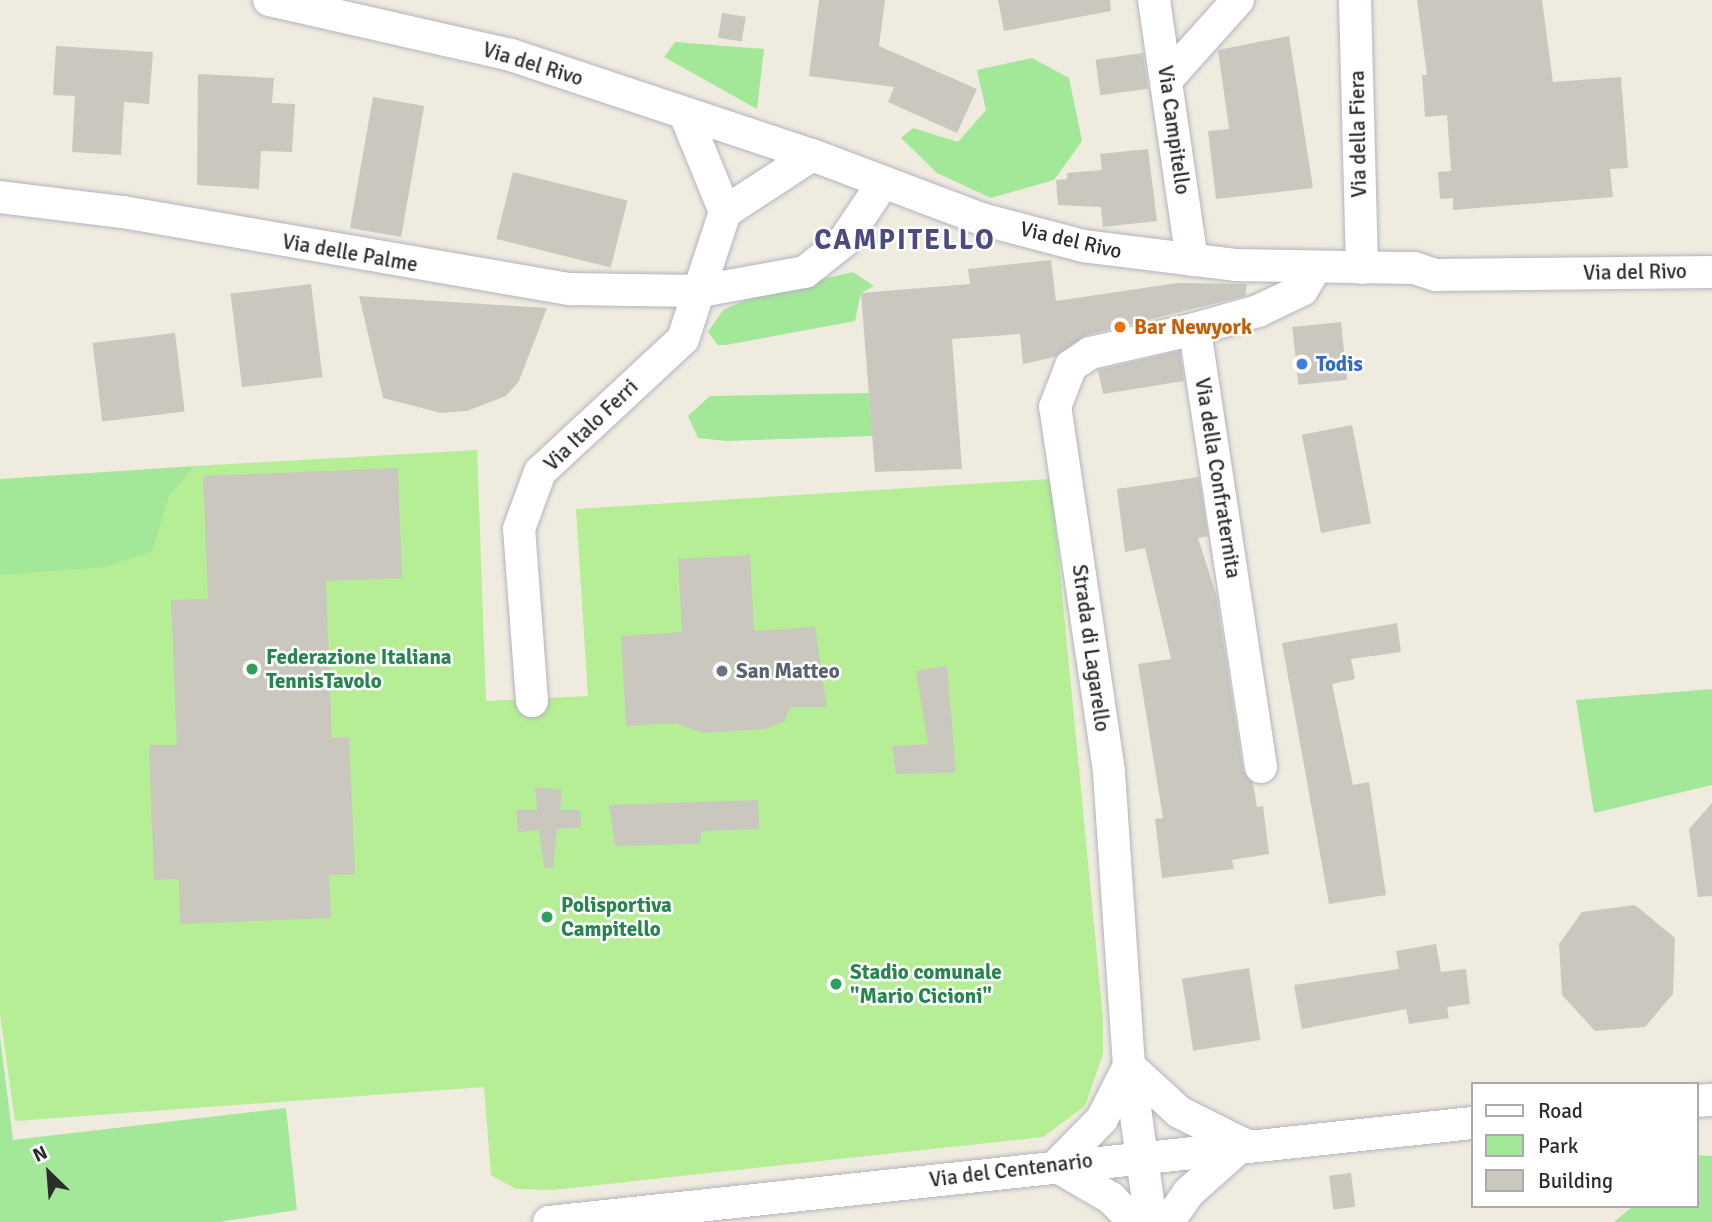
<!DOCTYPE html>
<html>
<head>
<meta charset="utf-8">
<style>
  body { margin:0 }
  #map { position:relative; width:1712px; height:1222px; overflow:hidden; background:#efebdf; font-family:Signika,sans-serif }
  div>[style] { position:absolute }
  .green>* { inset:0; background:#a3e799 }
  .pitch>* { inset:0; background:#b5ee95 }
  .building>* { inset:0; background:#cac8be; transform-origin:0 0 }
  .roads { filter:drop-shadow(0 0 2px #b3b3c1) drop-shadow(0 0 2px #b3b3c1) }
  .minor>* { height:32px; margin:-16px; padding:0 16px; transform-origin:16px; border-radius:16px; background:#fff }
  .dots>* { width:19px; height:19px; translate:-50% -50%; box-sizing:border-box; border:4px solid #fff; border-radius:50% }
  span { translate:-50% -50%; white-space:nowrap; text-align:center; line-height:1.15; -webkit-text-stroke:5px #fff; paint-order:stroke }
  .street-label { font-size:21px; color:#2d2d2d }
  .food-label { font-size:21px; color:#c56008; font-weight:700 }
  .left { translate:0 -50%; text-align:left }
  .shop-label { font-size:21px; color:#366cbe; font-weight:700 }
  .leisure-label { font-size:21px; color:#27864d; font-weight:700 }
  .worship-label { font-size:21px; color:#5b616d; font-weight:700 }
  .district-label { font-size:28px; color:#4c4a80; font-weight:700; letter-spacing:2px }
  .legend { position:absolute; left:1471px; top:1082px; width:228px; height:126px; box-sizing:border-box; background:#fff; border:2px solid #ababab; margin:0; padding:9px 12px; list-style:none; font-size:21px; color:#2d2d2d }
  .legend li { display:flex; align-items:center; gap:14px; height:35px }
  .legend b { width:35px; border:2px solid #ababab }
  .north { position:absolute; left:14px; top:1138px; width:70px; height:70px; -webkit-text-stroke:5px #fff; paint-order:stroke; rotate:335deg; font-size:19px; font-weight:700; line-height:28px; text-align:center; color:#2d2d2d }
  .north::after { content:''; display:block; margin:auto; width:24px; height:32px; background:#2d2d2d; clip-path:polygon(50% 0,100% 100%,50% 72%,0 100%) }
</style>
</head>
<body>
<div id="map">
  <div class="green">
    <div style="clip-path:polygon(675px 42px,764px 49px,757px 109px,664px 57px)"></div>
    <div style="clip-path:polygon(1032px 58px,1069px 78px,1082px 141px,1054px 180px,991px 198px,937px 173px,901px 138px,913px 128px,958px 142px,986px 110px,977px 70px)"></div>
    <div style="clip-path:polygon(853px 272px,874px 286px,861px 293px,855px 321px,726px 345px,718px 345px,708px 332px,723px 310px,762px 293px)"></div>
    <div style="clip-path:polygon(869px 393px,873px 436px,727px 441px,698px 438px,688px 416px,710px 396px)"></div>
    <div style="clip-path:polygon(195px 466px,169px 497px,153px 551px,0 831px,0 479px)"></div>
    <div style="clip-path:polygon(1712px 689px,1712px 785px,1594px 813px,1576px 700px)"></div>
    <div style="clip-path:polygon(0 1036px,13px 1140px,286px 1108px,297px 1210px,219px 1222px,0 1222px)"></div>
    <div style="clip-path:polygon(1696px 1155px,1712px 1156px,1712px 1222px,1614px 1222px,1633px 1206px,1696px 1206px)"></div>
  </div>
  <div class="pitch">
    <div style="clip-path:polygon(477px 450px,486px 701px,588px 696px,576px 509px,1051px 479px,1103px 1018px,1103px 1054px,1085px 1106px,1043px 1137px,552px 1190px,516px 1189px,491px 1175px,484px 1087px,15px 1121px,0 1014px,0 575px,104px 567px,153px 551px,169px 496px,195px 466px)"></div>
  </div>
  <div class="building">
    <div style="clip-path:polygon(819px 0,885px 0,879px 46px,977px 89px,957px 133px,888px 102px,894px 87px,809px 76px)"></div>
    <div style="clip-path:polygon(998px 0,1110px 0,1111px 11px,1004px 31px)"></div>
    <div style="clip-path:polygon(1417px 0,1542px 0,1553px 82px,1621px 77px,1628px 168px,1610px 169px,1613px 197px,1453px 210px,1453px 198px,1440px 199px,1438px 172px,1451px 171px,1447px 115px,1425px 117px,1422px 75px,1427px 75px)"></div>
    <div style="left:722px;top:13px;width:24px;height:25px;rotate:9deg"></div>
    <div style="clip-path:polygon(1289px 36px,1313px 188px,1216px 199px,1208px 131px,1229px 129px,1218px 50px)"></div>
    <div style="clip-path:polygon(56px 46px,153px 52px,149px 104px,124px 102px,121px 155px,72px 152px,75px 96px,53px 95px)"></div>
    <div style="left:1143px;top:53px;width:36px;height:48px;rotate:82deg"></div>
    <div style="clip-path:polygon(198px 74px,274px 78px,272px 103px,295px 104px,292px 152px,261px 151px,259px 189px,197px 185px)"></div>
    <div style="left:373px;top:97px;width:52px;height:133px;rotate:10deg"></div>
    <div style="clip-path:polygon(1148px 149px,1157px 221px,1103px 227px,1101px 207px,1058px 205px,1056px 180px,1067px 179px,1067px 173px,1102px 170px,1100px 154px)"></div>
    <div style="left:513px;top:172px;width:118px;height:69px;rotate:14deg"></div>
    <div style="clip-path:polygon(1051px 260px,1056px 301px,1177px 283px,1247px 284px,1245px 296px,1086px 335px,1055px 357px,1023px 364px,1020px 334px,952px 339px,962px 469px,875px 472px,861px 293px,970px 284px,968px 269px)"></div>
    <div style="left:311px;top:284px;width:94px;height:81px;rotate:83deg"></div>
    <div style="clip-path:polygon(359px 296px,547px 308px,519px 381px,506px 396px,467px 411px,441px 413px,383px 398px)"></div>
    <div style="left:1341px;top:322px;width:58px;height:49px;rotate:84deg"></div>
    <div style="left:175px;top:333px;width:79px;height:83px;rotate:83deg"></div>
    <div style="clip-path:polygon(1180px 351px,1184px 381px,1103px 394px,1098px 370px)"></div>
    <div style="left:1352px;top:425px;width:100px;height:51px;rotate:79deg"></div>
    <div style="clip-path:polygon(398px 468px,402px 578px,326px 581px,332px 738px,349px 737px,355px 874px,329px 875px,331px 918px,180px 924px,179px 879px,154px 880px,149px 745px,177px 745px,171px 600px,208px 599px,203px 476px)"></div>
    <div style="clip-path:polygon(1199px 477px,1208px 536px,1198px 538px,1216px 594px,1243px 770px,1253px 783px,1257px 807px,1263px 806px,1269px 854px,1232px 860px,1234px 869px,1162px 878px,1155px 819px,1163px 818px,1138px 664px,1171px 659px,1145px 548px,1125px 552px,1117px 489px)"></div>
    <div style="clip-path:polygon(750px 555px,754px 631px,815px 627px,827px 707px,790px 707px,785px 721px,765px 729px,703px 733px,675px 723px,626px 726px,621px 636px,682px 632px,678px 559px)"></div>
    <div style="clip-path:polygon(1397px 623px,1401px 652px,1351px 659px,1355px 679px,1332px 684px,1353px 785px,1369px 782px,1386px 895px,1329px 904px,1282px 643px)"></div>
    <div style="clip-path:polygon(947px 666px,956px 773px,896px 774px,892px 746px,928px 744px,916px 671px)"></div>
    <div style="clip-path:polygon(535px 787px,562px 790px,560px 810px,580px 810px,581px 827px,557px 829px,553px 868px,544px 868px,539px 830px,518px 832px,516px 810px,537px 810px)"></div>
    <div style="clip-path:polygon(758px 800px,759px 829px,701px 831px,700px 844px,615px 846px,609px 805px)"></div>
    <div style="clip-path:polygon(1712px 803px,1712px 896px,1698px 897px,1689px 829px)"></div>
    <div style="clip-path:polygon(1635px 905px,1675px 938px,1673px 994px,1645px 1027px,1595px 1031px,1562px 995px,1559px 944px,1582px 912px)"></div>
    <div style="clip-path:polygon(1436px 944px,1441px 972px,1466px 969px,1470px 1004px,1447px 1007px,1449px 1018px,1409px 1024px,1406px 1009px,1302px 1029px,1294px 985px,1399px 969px,1396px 951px)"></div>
    <div style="left:1249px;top:968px;width:73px;height:68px;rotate:81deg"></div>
    <div style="left:1351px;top:1173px;width:34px;height:22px;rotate:83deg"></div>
  </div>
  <div class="roads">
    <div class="minor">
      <div style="left:269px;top:0;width:248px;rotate:12.8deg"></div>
      <div style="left:511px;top:55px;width:317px;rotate:18.4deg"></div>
      <div style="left:812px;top:155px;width:181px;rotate:20.7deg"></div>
      <div style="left:981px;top:219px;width:106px;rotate:14.8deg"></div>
      <div style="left:1083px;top:246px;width:153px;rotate:7.1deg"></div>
      <div style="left:1235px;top:265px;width:179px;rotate:1deg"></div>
      <div style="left:1414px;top:268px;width:23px;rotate:18deg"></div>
      <div style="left:1436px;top:275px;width:276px;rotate:-0.6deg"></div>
      <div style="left:1154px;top:0;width:263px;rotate:81.7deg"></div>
      <div style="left:1355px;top:0;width:268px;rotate:88.5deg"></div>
      <div style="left:1168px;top:78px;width:105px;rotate:-48.1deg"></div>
      <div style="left:0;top:197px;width:124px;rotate:7deg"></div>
      <div style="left:123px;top:212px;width:455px;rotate:9.8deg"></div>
      <div style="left:571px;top:289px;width:130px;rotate:0.9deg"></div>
      <div style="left:701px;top:291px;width:106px;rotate:-10.4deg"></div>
      <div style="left:805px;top:272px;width:50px;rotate:-38.5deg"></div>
      <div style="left:844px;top:241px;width:69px;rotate:-56.3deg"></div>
      <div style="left:725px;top:212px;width:104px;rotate:-33.2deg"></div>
      <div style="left:532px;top:701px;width:172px;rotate:-94.3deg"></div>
      <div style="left:519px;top:529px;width:61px;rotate:-69.8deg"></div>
      <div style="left:540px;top:472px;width:195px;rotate:-42.9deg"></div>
      <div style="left:683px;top:339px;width:134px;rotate:-71.7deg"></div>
      <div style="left:725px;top:212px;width:106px;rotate:-112.2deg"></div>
      <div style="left:1261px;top:767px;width:443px;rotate:-98.6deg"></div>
      <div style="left:1195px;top:329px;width:66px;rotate:-15.9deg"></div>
      <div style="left:1258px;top:311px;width:49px;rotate:-25.5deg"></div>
      <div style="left:1302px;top:290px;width:26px;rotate:-59deg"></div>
      <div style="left:1129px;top:1066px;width:68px;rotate:42.6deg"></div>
      <div style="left:1179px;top:1112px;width:72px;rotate:26.6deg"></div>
      <div style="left:1696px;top:1101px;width:16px;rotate:-4deg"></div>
      <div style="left:1056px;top:1166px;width:66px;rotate:-45.6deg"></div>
      <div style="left:1102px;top:1119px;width:59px;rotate:-63deg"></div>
      <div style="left:1056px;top:1166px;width:64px;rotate:30.2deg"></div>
      <div style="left:1111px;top:1198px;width:33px;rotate:46deg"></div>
      <div style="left:549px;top:1222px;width:928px;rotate:-6.12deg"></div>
      <div style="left:1151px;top:1222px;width:158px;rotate:-98deg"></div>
      <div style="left:1129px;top:1066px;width:296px;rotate:-93.9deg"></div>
      <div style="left:1109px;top:771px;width:368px;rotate:-98.4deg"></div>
      <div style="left:1055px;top:407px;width:44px;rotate:-68.7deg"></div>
      <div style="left:1071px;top:366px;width:23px;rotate:-34deg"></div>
      <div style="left:1090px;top:353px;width:108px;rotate:-12.9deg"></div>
      <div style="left:1168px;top:1222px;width:35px;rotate:-55deg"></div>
      <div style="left:1188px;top:1193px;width:74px;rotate:-41.7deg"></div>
    </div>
  </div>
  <div class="dots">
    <div style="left:1120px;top:327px;background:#e8710a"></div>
    <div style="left:1302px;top:364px;background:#3f7fe0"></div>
    <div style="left:252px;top:669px;background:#2e9e5b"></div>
    <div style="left:722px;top:671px;background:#6b7280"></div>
    <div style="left:547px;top:917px;background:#2e9e5b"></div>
    <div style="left:836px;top:984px;background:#2e9e5b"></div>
  </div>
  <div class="street-label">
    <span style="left:533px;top:64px;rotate:17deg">Via del Rivo</span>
    <span style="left:1174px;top:130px;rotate:82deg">Via Campitello</span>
    <span style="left:1358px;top:134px;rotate:-91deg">Via della Fiera</span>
    <span style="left:1071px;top:240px;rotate:13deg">Via del Rivo</span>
    <span style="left:350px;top:253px;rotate:10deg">Via delle Palme</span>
    <span style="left:1635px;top:272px;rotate:-1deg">Via del Rivo</span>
    <span style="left:591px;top:425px;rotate:-44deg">Via Italo Ferri</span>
    <span style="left:1218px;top:478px;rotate:81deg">Via della Confraternita</span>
    <span style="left:1091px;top:648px;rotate:82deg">Strada di Lagarello</span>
    <span style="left:1011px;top:1170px;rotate:-7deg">Via del Centenario</span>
  </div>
  <div class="food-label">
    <span class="left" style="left:1134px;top:327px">Bar Newyork</span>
  </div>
  <div class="shop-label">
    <span class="left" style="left:1316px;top:364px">Todis</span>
  </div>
  <div class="leisure-label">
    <span class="left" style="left:266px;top:669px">Federazione Italiana<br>TennisTavolo</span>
    <span class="left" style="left:561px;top:917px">Polisportiva<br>Campitello</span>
    <span class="left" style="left:850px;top:984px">Stadio comunale<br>"Mario Cicioni"</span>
  </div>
  <div class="worship-label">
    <span class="left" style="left:736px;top:671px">San Matteo</span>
  </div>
  <div class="district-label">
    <span style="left:905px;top:240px">CAMPITELLO</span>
  </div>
  <ul class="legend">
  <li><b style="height:9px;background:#fff"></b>Road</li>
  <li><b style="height:19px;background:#a3e799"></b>Park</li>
  <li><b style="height:19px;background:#cac8be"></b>Building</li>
  </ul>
  <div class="north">N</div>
</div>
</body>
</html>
